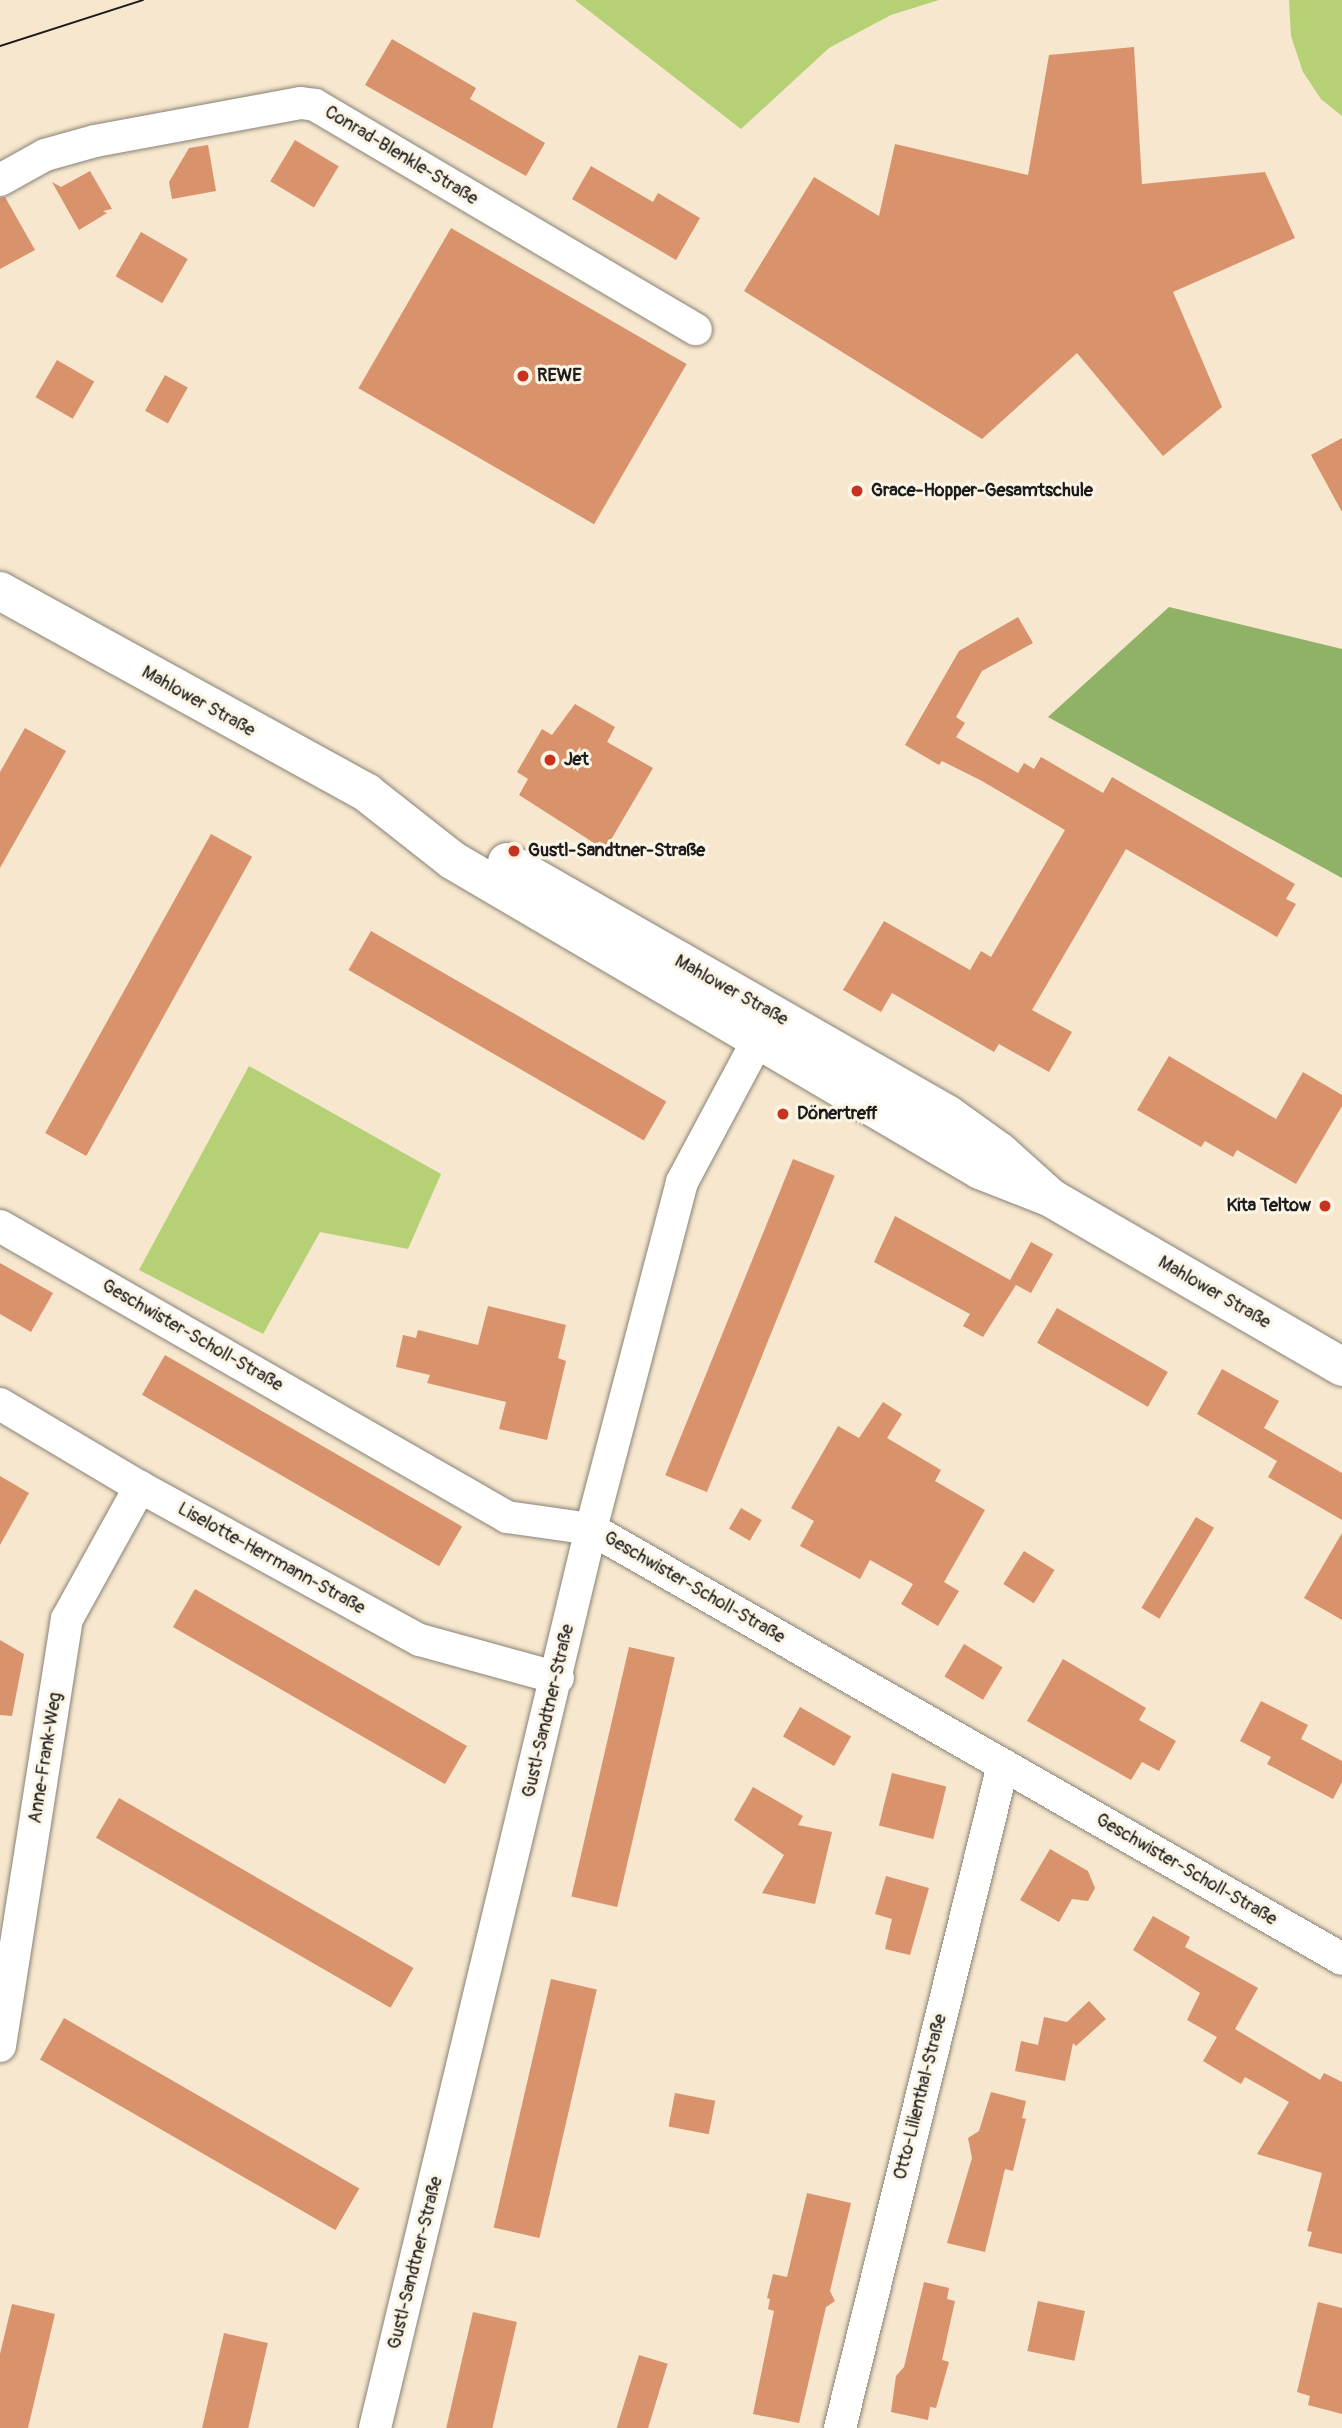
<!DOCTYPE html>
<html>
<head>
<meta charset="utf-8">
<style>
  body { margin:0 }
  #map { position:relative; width:1342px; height:2428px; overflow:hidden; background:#f6e7ce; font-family:Pangolin,sans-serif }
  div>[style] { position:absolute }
  .green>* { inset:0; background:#b6d076 }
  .forest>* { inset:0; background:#90b267 }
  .building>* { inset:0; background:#d8926c; transform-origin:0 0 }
  .roads { filter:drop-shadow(0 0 2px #898275) drop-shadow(0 0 2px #898275) }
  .minor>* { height:32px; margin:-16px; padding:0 16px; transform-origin:16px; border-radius:16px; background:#fff }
  .major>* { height:38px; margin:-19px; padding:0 19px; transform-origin:19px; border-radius:19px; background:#fff }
  .tram>* { height:2px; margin:-1px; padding:0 1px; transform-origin:1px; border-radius:1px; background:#1c1c1c }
  .dots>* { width:19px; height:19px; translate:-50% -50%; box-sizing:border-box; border:4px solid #fcf5e5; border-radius:50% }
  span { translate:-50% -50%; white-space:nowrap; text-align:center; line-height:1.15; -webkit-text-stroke:6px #fcf5e5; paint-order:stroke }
  .street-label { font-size:18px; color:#1c1c1c }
  .poi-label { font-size:18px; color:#1c1c1c; font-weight:700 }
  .left { translate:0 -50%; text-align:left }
  .right { translate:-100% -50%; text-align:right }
</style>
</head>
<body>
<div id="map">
  <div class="green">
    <div style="clip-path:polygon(575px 0,939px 0,891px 15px,829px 48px,741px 129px)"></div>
    <div style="clip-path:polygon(1289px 0,1342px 0,1342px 116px,1321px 99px,1303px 72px,1291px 36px)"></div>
    <div style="clip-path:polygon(249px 1066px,441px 1174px,408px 1249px,320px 1232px,263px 1334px,139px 1270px)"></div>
  </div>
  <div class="forest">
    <div style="clip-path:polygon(1169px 607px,1342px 649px,1342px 878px,1048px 717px)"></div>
  </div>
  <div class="building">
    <div style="clip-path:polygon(392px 39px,476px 88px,470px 99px,545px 143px,526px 176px,365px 85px)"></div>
    <div style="clip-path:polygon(1134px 47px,1142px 184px,1265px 172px,1295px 238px,1173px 292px,1222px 407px,1163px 456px,1077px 353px,982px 439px,744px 291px,814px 177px,879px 216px,895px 144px,1028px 175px,1049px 55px)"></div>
    <div style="left:295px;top:140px;width:51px;height:48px;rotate:31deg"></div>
    <div style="clip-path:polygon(208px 145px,216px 191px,172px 199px,169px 182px,189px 148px)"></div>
    <div style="clip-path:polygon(591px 166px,653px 202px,658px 193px,700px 218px,676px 260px,572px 199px)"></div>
    <div style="clip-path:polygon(90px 171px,112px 209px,103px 211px,107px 213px,79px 230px,52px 182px,61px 187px)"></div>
    <div style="clip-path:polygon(5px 197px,35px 250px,0 269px,0 198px)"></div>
    <div style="left:451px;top:228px;width:272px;height:185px;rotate:30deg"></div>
    <div style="left:141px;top:232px;width:54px;height:51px;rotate:30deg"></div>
    <div style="left:57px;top:360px;width:43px;height:43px;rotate:30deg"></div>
    <div style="left:165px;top:375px;width:26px;height:41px;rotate:29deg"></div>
    <div style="clip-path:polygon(1342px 438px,1342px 512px,1311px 455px)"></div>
    <div style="clip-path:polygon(1018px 617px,1033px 643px,982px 671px,956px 717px,965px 723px,956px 737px,1018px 773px,1024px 763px,1034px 769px,1041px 757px,1103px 793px,1112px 777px,1295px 884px,1286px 899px,1296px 904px,1277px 937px,1126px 849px,1032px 1010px,1072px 1032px,1049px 1072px,999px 1044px,994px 1052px,892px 993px,881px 1012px,843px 990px,884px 921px,970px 970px,981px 951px,991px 957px,1065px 830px,982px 781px,942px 761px,939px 765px,905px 745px,959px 651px)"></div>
    <div style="clip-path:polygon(575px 704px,615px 727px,607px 742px,653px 768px,605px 850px,519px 795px,528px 779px,517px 772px,542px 729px,552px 735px)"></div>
    <div style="clip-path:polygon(25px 728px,66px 751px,0 868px,0 772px)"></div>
    <div style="left:211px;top:834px;width:47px;height:342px;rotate:29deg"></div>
    <div style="left:371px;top:931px;width:341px;height:45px;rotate:30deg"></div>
    <div style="clip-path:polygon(1169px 1056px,1276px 1119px,1303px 1072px,1342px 1095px,1342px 1106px,1296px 1184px,1237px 1150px,1233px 1157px,1205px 1141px,1201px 1147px,1137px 1110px)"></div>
    <div style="left:793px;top:1159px;width:45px;height:341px;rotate:22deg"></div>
    <div style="clip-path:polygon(895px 1216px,1010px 1280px,1031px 1242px,1053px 1254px,1031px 1293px,1016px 1285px,983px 1337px,963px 1326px,970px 1314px,874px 1262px)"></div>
    <div style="clip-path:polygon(0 1263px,53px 1293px,31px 1332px,0 1314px)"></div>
    <div style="clip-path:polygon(488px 1306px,566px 1325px,558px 1358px,566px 1361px,547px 1440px,499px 1429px,506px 1402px,427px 1383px,430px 1375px,396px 1367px,403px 1335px,416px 1338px,418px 1330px,478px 1345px)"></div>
    <div style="left:1057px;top:1308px;width:128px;height:40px;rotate:30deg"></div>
    <div style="left:165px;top:1355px;width:343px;height:46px;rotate:30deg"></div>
    <div style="clip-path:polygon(1222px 1369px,1279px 1401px,1264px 1428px,1342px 1473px,1342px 1520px,1268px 1477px,1277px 1461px,1197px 1414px)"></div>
    <div style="clip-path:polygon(883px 1402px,902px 1414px,887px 1438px,941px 1470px,935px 1481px,985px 1510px,944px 1582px,959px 1591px,938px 1626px,901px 1604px,913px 1584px,870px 1560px,860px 1579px,800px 1546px,814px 1521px,791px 1508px,838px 1426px,859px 1438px)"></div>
    <div style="clip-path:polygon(0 1476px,29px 1493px,0 1545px)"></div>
    <div style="left:741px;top:1508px;width:24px;height:24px;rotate:30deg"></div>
    <div style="left:1196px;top:1517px;width:21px;height:106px;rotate:31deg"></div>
    <div style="clip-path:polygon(1342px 1533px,1342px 1620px,1304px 1598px)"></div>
    <div style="left:1024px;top:1551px;width:36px;height:39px;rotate:32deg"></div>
    <div style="left:195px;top:1589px;width:314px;height:44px;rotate:30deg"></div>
    <div style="clip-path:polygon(0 1640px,24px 1654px,12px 1716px,0 1715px)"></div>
    <div style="left:964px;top:1644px;width:45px;height:38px;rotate:31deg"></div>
    <div style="left:629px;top:1647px;width:47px;height:256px;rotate:13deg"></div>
    <div style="clip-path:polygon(1063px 1659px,1146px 1708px,1139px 1720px,1176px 1741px,1159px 1771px,1142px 1762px,1131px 1780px,1027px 1721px)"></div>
    <div style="clip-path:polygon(1261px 1701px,1308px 1725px,1301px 1739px,1342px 1761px,1342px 1782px,1333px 1799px,1267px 1764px,1271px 1757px,1240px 1741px)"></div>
    <div style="left:800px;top:1707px;width:59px;height:34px;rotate:30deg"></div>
    <div style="left:892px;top:1773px;width:56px;height:54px;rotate:14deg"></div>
    <div style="clip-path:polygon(753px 1787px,803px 1816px,798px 1825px,832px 1832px,815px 1904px,762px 1893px,784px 1855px,734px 1820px)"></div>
    <div style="left:119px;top:1798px;width:340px;height:46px;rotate:30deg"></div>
    <div style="clip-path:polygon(1050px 1849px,1088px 1871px,1095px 1888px,1088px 1901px,1072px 1899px,1059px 1922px,1020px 1900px)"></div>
    <div style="clip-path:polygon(886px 1876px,929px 1888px,910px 1955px,885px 1949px,892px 1919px,875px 1914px)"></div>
    <div style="clip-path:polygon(1153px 1916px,1190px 1937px,1185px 1947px,1258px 1988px,1235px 2029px,1320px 2080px,1324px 2073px,1342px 2082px,1342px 2254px,1308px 2246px,1312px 2232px,1307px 2231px,1322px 2173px,1257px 2154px,1289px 2102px,1245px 2077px,1241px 2084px,1203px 2061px,1217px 2037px,1187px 2020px,1200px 1993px,1133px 1950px)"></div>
    <div style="left:551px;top:1979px;width:47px;height:255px;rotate:13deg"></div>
    <div style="clip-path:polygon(1089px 2001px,1106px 2019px,1076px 2046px,1073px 2043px,1065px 2081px,1015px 2071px,1021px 2041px,1038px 2045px,1044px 2017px,1067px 2022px)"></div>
    <div style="left:64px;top:2018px;width:341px;height:48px;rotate:30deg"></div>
    <div style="clip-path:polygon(991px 2092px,1026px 2101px,1022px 2118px,1026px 2119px,1013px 2171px,1005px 2169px,985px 2252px,947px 2243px,972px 2158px,968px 2138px,979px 2131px)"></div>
    <div style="left:675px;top:2093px;width:41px;height:34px;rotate:11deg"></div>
    <div style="clip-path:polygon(807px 2193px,851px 2203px,830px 2291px,835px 2301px,826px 2307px,799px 2423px,753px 2414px,774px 2311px,768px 2309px,770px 2299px,767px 2298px,773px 2274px,787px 2277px)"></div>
    <div style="clip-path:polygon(924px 2282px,949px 2288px,947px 2299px,955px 2301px,942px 2360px,949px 2362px,936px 2408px,930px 2407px,928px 2420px,891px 2412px,896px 2376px,904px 2367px)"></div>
    <div style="left:1038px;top:2301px;width:48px;height:51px;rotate:12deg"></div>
    <div style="clip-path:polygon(1318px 2302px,1342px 2308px,1342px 2414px,1308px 2405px,1310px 2396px,1297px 2392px)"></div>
    <div style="clip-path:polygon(12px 2304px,55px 2314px,28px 2428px,0 2428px,0 2354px)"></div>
    <div style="left:473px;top:2312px;width:45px;height:119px;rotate:13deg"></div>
    <div style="left:224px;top:2333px;width:45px;height:98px;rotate:13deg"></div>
    <div style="left:639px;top:2355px;width:30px;height:76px;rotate:17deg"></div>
  </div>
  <div class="roads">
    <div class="minor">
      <div style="left:0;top:180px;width:51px;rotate:-29.1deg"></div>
      <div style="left:45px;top:155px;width:52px;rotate:-15.6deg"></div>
      <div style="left:95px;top:141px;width:209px;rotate:-10.5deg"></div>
      <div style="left:301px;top:103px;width:14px;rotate:8deg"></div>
      <div style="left:315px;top:105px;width:442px;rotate:30.5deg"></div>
      <div style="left:0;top:1226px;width:585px;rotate:29.85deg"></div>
      <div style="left:507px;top:1517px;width:85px;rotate:8.1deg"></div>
      <div style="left:591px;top:1529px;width:865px;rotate:29.79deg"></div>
      <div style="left:0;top:1404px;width:163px;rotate:30.7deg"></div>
      <div style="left:140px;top:1487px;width:319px;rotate:28.7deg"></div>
      <div style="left:420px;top:1640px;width:143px;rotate:15.4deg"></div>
      <div style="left:0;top:2046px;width:432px;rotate:-81.1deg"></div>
      <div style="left:67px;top:1619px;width:151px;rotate:-61.1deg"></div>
      <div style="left:375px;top:2428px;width:925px;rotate:-76.49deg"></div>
      <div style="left:591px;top:1529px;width:359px;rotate:-75.3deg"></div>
      <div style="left:682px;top:1182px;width:183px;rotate:-61.9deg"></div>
      <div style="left:840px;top:2428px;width:683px;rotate:-76.19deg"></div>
    </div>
    <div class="major">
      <div style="left:0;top:591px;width:419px;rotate:28.8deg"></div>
      <div style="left:367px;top:793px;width:108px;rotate:38.2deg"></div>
      <div style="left:452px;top:860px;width:612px;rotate:30.42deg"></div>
      <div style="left:980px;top:1170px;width:76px;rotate:21.5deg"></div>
      <div style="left:507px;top:862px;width:507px;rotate:29.8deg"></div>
      <div style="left:947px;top:1114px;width:65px;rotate:35.6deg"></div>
      <div style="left:1000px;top:1152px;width:69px;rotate:42deg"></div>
      <div style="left:1051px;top:1198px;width:337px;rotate:30.1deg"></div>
    </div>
  </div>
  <div class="tram">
    <div style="left:0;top:46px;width:150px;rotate:-17.8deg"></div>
  </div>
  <div class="dots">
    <div style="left:523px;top:376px;background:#c8321e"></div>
    <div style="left:857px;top:491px;background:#c8321e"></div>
    <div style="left:550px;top:760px;background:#c8321e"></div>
    <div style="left:514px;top:851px;background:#c8321e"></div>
    <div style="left:783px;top:1114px;background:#c8321e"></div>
    <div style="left:1325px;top:1206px;background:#c8321e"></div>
  </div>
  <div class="street-label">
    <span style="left:401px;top:156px;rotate:31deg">Conrad-Blenkle-Straße</span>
    <span style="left:198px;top:702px;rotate:29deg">Mahlower Straße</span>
    <span style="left:731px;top:991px;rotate:29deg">Mahlower Straße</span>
    <span style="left:1214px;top:1293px;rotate:30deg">Mahlower Straße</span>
    <span style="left:192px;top:1336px;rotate:30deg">Geschwister-Scholl-Straße</span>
    <span style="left:271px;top:1559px;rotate:29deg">Liselotte-Herrmann-Straße</span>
    <span style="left:694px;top:1588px;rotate:30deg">Geschwister-Scholl-Straße</span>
    <span style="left:549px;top:1711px;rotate:-77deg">Gustl-Sandtner-Straße</span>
    <span style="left:46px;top:1758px;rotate:-81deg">Anne-Frank-Weg</span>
    <span style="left:1186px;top:1870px;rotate:30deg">Geschwister-Scholl-Straße</span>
    <span style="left:921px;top:2097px;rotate:-76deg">Otto-Lilienthal-Straße</span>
    <span style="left:416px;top:2263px;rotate:-76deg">Gustl-Sandtner-Straße</span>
  </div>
  <div class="poi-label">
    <span class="left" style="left:537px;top:376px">REWE</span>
    <span class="left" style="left:871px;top:491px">Grace-Hopper-Gesamtschule</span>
    <span class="left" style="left:564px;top:760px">Jet</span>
    <span class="left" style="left:528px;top:851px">Gustl-Sandtner-Straße</span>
    <span class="left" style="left:797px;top:1114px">Dönertreff</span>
    <span class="right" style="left:1311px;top:1206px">Kita Teltow</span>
  </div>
</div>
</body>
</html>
